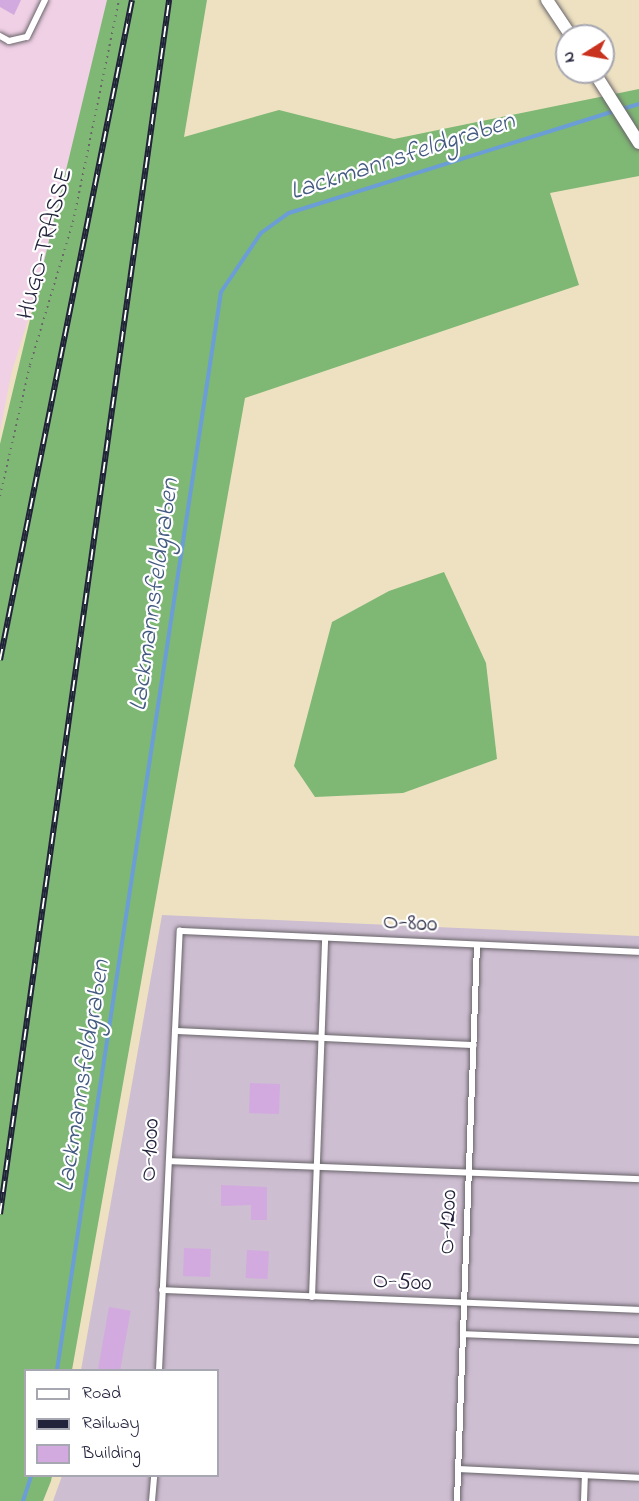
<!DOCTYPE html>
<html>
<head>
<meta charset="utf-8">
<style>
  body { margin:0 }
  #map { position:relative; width:639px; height:1501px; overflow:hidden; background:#eee1c1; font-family:"Indie Flower",sans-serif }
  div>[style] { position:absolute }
  .built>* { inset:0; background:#f0d0e5 }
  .industrial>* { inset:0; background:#cebed2 }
  .forest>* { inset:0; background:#7fb774 }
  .stream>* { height:4px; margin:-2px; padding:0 2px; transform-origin:2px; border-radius:2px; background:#6b9ed6 }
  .building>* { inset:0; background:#d2aadf; transform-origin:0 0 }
  .path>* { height:2px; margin-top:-1px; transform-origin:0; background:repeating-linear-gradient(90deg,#69656a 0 1.5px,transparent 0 6px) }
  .roads { filter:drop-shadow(0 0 2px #69656a) drop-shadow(0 0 2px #69656a) }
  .service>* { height:6px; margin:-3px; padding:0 3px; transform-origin:3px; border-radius:3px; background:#fff }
  .minor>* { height:12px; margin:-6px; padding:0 6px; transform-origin:6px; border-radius:6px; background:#fff }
  .rail>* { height:6px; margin-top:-3px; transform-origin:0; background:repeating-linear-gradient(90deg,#fff 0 11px,#22223b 0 22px); box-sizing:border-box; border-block:2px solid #22223b }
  span { translate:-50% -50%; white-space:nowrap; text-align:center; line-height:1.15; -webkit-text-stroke:4.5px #fff; paint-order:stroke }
  .street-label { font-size:24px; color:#22223b }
  .water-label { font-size:26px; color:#435a81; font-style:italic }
  .legend { position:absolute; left:24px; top:1369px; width:195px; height:108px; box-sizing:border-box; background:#fff; border:2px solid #a7a7b1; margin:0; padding:8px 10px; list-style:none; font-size:18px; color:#22223b }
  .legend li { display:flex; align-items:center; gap:12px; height:30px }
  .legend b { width:30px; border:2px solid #a7a7b1 }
  .north { position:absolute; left:555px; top:24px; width:60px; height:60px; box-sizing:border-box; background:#fff; border:2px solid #a7a7b1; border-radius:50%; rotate:259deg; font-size:16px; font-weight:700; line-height:24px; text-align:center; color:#22223b }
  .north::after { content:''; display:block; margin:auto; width:21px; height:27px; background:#c8321e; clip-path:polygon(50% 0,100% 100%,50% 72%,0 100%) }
</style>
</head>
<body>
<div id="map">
  <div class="built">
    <div style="clip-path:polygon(0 0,111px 0,85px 139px,12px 371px,0 431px)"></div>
  </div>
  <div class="industrial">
    <div style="clip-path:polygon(162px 915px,639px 936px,639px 1501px,53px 1501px,62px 1476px,218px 1476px,218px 1370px,81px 1370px)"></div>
  </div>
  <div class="forest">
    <div style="clip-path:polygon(107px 0,207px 0,184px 137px,279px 110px,394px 139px,639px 89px,639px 176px,550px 193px,579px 285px,245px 398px,72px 1370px,26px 1370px,26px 1476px,52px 1476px,51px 1481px,43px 1501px,0 1501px,0 444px)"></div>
    <div style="clip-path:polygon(444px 572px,486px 663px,497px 759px,403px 793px,315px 797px,294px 766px,332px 622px,389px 591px)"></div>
  </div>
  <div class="stream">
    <div style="left:622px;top:109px;width:18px;rotate:-16deg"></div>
    <div style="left:57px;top:1370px;width:1090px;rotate:-81.35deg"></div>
    <div style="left:221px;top:292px;width:71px;rotate:-55.9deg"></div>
    <div style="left:261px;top:233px;width:34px;rotate:-36deg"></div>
    <div style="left:289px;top:213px;width:342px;rotate:-17.4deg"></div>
    <div style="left:23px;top:1501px;width:26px;rotate:-72deg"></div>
  </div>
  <div class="building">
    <div style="clip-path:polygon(0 0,21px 0,14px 15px,0 7px)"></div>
    <div style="left:250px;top:1083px;width:30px;height:30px;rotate:2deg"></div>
    <div style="clip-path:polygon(221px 1185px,267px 1187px,267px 1220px,251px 1220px,251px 1205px,221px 1206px)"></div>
    <div style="left:184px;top:1248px;width:27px;height:28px;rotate:2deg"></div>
    <div style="left:247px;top:1250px;width:22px;height:28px;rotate:3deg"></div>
    <div style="left:109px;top:1307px;width:22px;height:65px;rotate:10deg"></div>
  </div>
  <div class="path">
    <div style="left:0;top:496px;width:134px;rotate:-77.1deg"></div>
    <div style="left:30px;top:365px;width:149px;rotate:-73.3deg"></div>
    <div style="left:73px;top:222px;width:227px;rotate:-78.3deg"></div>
  </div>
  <div class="roads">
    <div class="service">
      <div style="left:0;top:36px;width:10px;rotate:29deg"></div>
      <div style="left:9px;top:41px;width:18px;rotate:-13deg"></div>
      <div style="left:27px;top:37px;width:41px;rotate:-64.1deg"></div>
      <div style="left:175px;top:1031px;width:299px;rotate:2.7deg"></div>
      <div style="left:169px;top:1161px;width:470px;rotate:2.2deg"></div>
      <div style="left:162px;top:1290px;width:477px;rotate:2.4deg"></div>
      <div style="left:312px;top:1297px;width:359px;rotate:-87.9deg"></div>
      <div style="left:463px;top:1334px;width:176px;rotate:2.3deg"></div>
      <div style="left:159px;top:1370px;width:440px;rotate:-87.3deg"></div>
      <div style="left:180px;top:931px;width:459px;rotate:2.6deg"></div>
      <div style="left:458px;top:1469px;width:181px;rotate:2.8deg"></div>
      <div style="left:152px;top:1501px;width:25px;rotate:-85deg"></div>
      <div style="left:457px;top:1501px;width:556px;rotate:-87.94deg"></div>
      <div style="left:584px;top:1501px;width:25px;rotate:-88deg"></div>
    </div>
    <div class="minor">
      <div style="left:547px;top:0;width:43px;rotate:56.3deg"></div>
      <div style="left:594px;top:72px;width:84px;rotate:57.6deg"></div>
    </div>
  </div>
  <div class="rail">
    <div style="left:0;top:660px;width:673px;rotate:-78.69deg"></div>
    <div style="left:0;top:1214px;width:1226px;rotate:-82.07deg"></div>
  </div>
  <div class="street-label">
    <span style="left:46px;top:244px;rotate:-75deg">HUGO-TRASSE</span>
    <span style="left:410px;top:924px;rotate:3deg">O-800</span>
    <span style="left:151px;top:1150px;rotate:-87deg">O-1000</span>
    <span style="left:449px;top:1222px;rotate:-88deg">O-1200</span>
    <span style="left:402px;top:1283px;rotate:3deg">O-500</span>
  </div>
  <div class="water-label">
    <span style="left:403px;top:158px;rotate:-18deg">Lackmannsfeldgraben</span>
    <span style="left:156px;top:595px;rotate:-82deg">Lackmannsfeldgraben</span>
    <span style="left:85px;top:1076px;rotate:-81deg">Lackmannsfeldgraben</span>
  </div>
  <ul class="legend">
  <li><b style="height:8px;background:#fff"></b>Road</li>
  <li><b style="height:8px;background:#22223b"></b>Railway</li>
  <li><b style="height:16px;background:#d2aadf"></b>Building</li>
  </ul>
  <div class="north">N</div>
</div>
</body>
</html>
